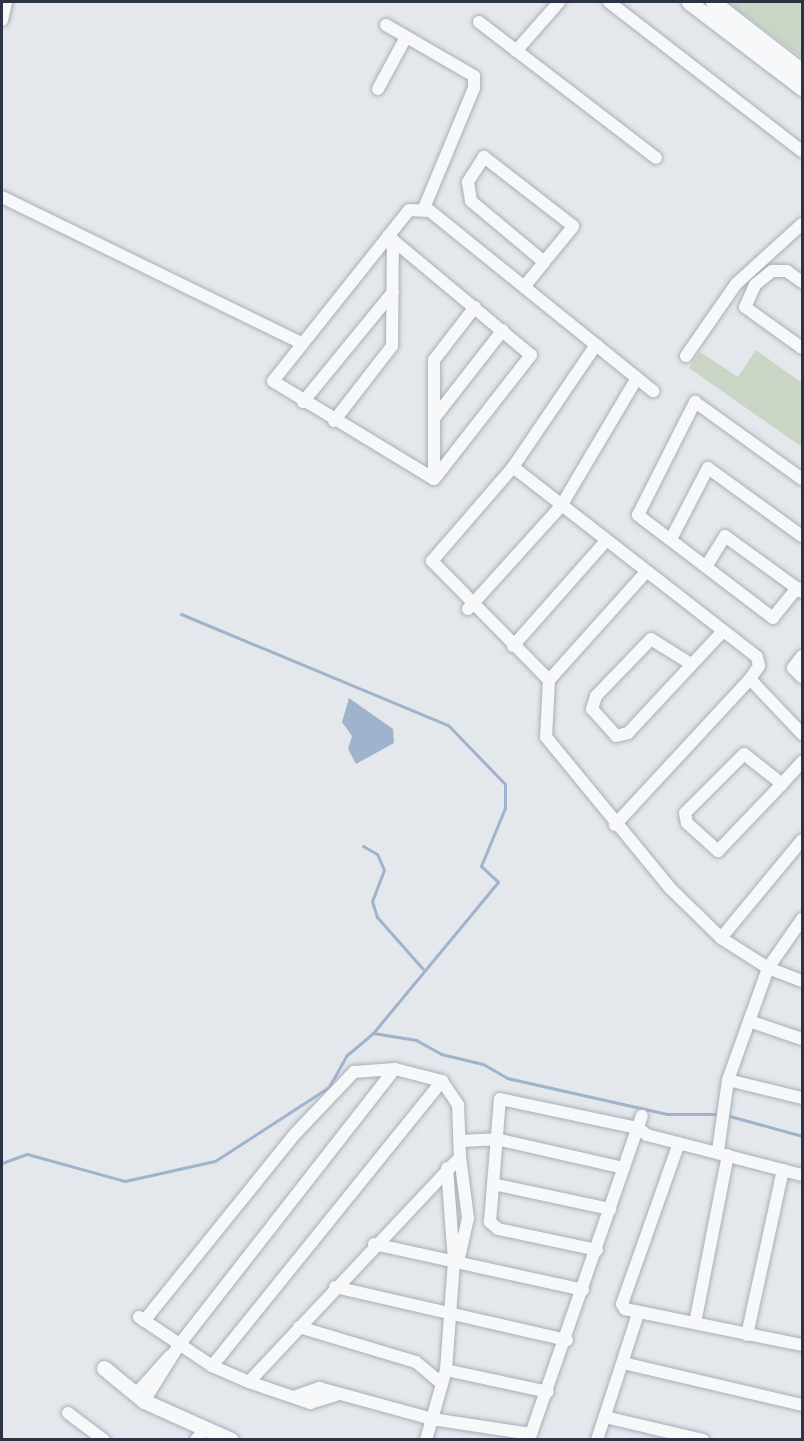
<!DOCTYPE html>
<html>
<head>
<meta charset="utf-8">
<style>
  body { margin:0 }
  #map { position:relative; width:804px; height:1441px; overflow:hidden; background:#e4e7ec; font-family:Jost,sans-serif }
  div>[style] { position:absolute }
  .green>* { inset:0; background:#c9d6c5 }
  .water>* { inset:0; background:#9fb4cc }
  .stream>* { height:3px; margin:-1.5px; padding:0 1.5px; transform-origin:1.5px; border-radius:1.5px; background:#9fb4cc }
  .roads { filter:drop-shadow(0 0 2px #a9aeb7) drop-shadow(0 0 2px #a9aeb7) }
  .minor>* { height:12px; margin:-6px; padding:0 6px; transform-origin:6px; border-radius:6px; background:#f7f8fa }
  .tertiary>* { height:15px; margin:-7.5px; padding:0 7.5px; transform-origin:7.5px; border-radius:7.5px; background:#f7f8fa }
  span { translate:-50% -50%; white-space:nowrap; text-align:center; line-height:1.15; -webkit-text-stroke:4.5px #f4f6f9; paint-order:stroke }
  .frame { position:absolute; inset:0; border:3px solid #2b3445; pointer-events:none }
</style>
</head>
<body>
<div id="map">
  <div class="green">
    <div style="clip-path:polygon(728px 2px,802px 2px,802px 58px)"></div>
    <div style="clip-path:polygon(756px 350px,802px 383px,802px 447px,689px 368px,700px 352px,738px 377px)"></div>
  </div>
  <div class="water">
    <div style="clip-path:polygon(349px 698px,393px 729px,394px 743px,356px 764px,348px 749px,352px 736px,342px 722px)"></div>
  </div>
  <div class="stream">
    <div style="left:181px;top:614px;width:289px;rotate:22.6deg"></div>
    <div style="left:448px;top:725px;width:82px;rotate:46deg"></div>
    <div style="left:505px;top:784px;width:24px;rotate:90deg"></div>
    <div style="left:505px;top:808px;width:63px;rotate:112.5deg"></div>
    <div style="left:481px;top:866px;width:23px;rotate:43deg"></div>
    <div style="left:498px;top:882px;width:196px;rotate:129.6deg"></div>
    <div style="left:363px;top:846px;width:16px;rotate:30deg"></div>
    <div style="left:377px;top:854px;width:17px;rotate:66deg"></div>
    <div style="left:384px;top:870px;width:33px;rotate:111deg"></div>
    <div style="left:372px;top:901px;width:17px;rotate:73deg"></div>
    <div style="left:377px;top:917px;width:69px;rotate:48.5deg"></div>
    <div style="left:726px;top:1115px;width:79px;rotate:15.4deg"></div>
    <div style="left:2px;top:1163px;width:27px;rotate:-20deg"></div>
    <div style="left:27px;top:1154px;width:102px;rotate:15.4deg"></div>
    <div style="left:125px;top:1181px;width:92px;rotate:-12.5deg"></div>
    <div style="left:215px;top:1161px;width:136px;rotate:-33deg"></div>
    <div style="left:329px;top:1087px;width:37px;rotate:-61deg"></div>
    <div style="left:347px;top:1055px;width:34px;rotate:-40deg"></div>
    <div style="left:373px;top:1033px;width:44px;rotate:9.2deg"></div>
    <div style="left:416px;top:1040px;width:29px;rotate:29deg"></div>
    <div style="left:441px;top:1054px;width:43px;rotate:13.4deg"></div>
    <div style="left:483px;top:1064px;width:28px;rotate:30deg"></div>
    <div style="left:507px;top:1078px;width:164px;rotate:12.7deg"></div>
    <div style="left:667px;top:1114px;width:52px"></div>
  </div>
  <div class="roads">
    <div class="minor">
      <div style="left:609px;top:2px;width:244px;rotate:37.7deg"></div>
      <div style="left:2px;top:20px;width:18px;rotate:-77deg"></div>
      <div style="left:479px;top:22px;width:223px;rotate:37.5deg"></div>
      <div style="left:386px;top:25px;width:102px;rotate:30.1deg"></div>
      <div style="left:474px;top:76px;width:12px;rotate:90deg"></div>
      <div style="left:474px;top:88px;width:130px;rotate:112.6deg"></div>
      <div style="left:516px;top:51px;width:65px;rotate:-48.7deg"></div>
      <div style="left:378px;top:89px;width:59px;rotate:-61.7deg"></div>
      <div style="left:2px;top:197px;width:334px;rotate:26deg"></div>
      <div style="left:388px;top:236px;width:186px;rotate:39.8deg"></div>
      <div style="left:531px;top:355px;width:157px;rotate:128deg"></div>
      <div style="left:802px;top:282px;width:19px;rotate:-144deg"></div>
      <div style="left:787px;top:271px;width:15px;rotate:180deg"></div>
      <div style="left:772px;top:271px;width:22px;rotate:141deg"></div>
      <div style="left:755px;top:285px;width:24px;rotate:114deg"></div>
      <div style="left:745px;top:307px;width:70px;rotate:35.7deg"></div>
      <div style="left:524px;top:287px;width:32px;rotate:-51deg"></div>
      <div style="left:544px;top:262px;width:44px;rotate:-50.5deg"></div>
      <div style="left:572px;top:228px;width:2px;rotate:-63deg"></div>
      <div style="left:573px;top:226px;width:113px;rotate:-142.2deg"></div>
      <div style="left:484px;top:157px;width:30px;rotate:123deg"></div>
      <div style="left:468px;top:182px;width:19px;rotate:81deg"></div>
      <div style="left:471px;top:201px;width:95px;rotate:39.9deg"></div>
      <div style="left:686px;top:356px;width:88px;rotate:-55.2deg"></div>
      <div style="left:736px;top:284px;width:89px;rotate:-42.3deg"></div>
      <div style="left:303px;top:402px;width:142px;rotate:-50.7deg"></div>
      <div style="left:435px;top:417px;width:110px;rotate:-52deg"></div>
      <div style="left:334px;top:421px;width:95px;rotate:-52.3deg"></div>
      <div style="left:392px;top:346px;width:106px;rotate:-89.5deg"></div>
      <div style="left:513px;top:467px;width:309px;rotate:37.9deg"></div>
      <div style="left:757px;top:657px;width:9px;rotate:77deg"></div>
      <div style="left:759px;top:666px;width:16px;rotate:125deg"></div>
      <div style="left:750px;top:679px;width:199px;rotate:132.8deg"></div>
      <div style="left:434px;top:479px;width:188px;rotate:-148.7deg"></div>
      <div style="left:273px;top:381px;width:218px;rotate:-51.5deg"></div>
      <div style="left:409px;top:210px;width:21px;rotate:3deg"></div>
      <div style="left:430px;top:211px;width:287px;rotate:38.9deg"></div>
      <div style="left:434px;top:479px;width:119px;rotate:-90deg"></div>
      <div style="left:434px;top:360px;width:67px;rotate:-52.3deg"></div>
      <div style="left:671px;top:539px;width:80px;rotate:-62.5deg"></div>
      <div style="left:708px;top:468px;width:116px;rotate:35.9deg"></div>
      <div style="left:707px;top:565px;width:34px;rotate:-58deg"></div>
      <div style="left:725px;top:536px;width:95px;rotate:36deg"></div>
      <div style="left:646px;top:572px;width:145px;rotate:131.9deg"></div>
      <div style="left:549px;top:680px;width:57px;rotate:93deg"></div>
      <div style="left:546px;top:737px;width:194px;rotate:50.6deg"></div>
      <div style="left:669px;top:887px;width:73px;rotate:44.4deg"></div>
      <div style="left:721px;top:938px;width:56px;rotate:32.6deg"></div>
      <div style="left:768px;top:968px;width:36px;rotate:21deg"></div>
      <div style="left:797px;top:588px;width:38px;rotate:129deg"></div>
      <div style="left:773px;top:618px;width:170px;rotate:-142.7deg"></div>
      <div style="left:638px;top:515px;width:127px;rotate:-63.2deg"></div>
      <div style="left:695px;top:402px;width:132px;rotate:35.7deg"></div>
      <div style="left:468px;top:609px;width:139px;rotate:-47.9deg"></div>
      <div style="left:561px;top:506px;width:149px;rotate:-59.3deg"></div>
      <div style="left:513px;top:646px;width:140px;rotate:-48.5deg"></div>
      <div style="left:802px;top:656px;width:15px;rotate:127deg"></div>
      <div style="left:793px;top:668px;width:13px;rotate:45deg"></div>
      <div style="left:691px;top:664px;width:47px;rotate:-148deg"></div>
      <div style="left:651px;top:639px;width:79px;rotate:134deg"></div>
      <div style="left:596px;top:696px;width:14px;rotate:107deg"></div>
      <div style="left:592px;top:709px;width:36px;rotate:48deg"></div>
      <div style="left:616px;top:736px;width:12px;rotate:-14deg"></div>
      <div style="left:628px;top:733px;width:139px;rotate:-47deg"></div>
      <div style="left:750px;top:679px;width:76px;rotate:46.6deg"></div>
      <div style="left:549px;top:680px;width:167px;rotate:-134.5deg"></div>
      <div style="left:432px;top:561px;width:124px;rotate:-49.2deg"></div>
      <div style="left:513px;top:467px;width:148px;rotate:-55.8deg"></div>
      <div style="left:782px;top:784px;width:48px;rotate:-141.7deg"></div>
      <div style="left:744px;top:754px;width:83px;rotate:135deg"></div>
      <div style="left:685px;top:813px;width:10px;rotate:79deg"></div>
      <div style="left:687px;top:823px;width:42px;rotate:42.1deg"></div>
      <div style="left:718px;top:851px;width:93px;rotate:-46.3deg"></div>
      <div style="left:782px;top:784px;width:30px;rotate:-48deg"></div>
      <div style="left:721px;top:938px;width:127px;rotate:-50.4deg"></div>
      <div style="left:749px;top:1021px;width:56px;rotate:18.8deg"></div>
      <div style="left:728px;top:1080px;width:76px;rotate:13.7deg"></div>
      <div style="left:461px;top:1141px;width:35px;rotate:-3deg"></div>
      <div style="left:496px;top:1139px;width:131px;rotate:12.8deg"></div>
      <div style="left:679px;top:1143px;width:171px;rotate:109.5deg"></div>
      <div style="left:622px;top:1304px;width:6px;rotate:59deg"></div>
      <div style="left:625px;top:1309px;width:181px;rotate:11.5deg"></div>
      <div style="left:718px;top:1151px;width:72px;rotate:-82deg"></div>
      <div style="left:728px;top:1080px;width:119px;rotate:-70.3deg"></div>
      <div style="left:768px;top:968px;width:60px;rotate:-55.2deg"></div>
      <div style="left:493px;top:1184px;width:120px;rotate:12.1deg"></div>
      <div style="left:374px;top:1244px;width:214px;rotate:12.4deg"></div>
      <div style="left:597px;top:1250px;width:101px;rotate:-168deg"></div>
      <div style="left:498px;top:1229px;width:11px;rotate:-139deg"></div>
      <div style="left:490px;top:1222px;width:123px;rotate:-85.4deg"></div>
      <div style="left:500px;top:1099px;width:141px;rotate:11.9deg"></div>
      <div style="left:638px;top:1128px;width:11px;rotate:38deg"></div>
      <div style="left:647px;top:1135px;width:160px;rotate:14.5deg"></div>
      <div style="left:458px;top:1262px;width:45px;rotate:-77.2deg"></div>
      <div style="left:468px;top:1218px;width:62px;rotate:-97.5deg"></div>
      <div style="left:335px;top:1287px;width:238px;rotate:12.9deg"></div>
      <div style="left:139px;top:1317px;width:88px;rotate:33.9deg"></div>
      <div style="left:212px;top:1366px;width:40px;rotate:23.4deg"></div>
      <div style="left:249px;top:1382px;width:65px;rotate:19deg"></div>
      <div style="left:310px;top:1403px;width:27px;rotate:-17deg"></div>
      <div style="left:144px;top:1321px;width:240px;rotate:-51.1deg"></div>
      <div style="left:295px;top:1134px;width:86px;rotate:-46.4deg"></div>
      <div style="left:354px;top:1072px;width:41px;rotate:-4.2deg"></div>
      <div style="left:395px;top:1069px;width:49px;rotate:14.3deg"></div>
      <div style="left:442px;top:1081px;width:29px;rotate:56deg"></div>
      <div style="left:458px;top:1105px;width:52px;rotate:87.8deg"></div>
      <div style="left:460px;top:1157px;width:308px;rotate:133.2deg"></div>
      <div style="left:695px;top:1323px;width:171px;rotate:-78.9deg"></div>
      <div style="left:299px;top:1327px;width:122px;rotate:16.7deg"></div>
      <div style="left:416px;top:1362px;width:34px;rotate:40deg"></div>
      <div style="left:747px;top:1335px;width:169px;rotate:-77.7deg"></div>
      <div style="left:623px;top:1363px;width:184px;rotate:13.2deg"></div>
      <div style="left:212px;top:1366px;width:366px;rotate:-51.1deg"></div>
      <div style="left:446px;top:1370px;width:104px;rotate:12.2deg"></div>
      <div style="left:136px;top:1394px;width:51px;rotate:-48.2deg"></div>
      <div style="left:294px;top:1397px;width:27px;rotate:-20deg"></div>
      <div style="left:319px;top:1388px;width:117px;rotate:15.3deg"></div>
      <div style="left:432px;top:1419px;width:100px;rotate:8.6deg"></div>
      <div style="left:531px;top:1434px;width:337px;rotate:-70.8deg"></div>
      <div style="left:144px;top:1401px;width:66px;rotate:-58deg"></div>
      <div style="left:179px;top:1345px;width:350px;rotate:-52deg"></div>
      <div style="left:68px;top:1413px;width:45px;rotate:36.9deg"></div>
      <div style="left:605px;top:1417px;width:101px;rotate:13.2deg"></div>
      <div style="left:196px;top:1440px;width:13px;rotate:-51deg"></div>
      <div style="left:426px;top:1440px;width:73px;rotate:-74.1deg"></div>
      <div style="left:446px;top:1370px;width:109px;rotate:-85.8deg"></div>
      <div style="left:454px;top:1261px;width:93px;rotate:-94.3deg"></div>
      <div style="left:597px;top:1440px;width:133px;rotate:-72deg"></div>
    </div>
    <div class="tertiary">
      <div style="left:689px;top:2px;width:142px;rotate:37.3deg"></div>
      <div style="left:713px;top:2px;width:113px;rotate:37.8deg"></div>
      <div style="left:104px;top:1368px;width:52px;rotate:39.5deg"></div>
      <div style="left:144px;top:1401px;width:95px;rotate:24.1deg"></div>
    </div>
  </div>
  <div class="frame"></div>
</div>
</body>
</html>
